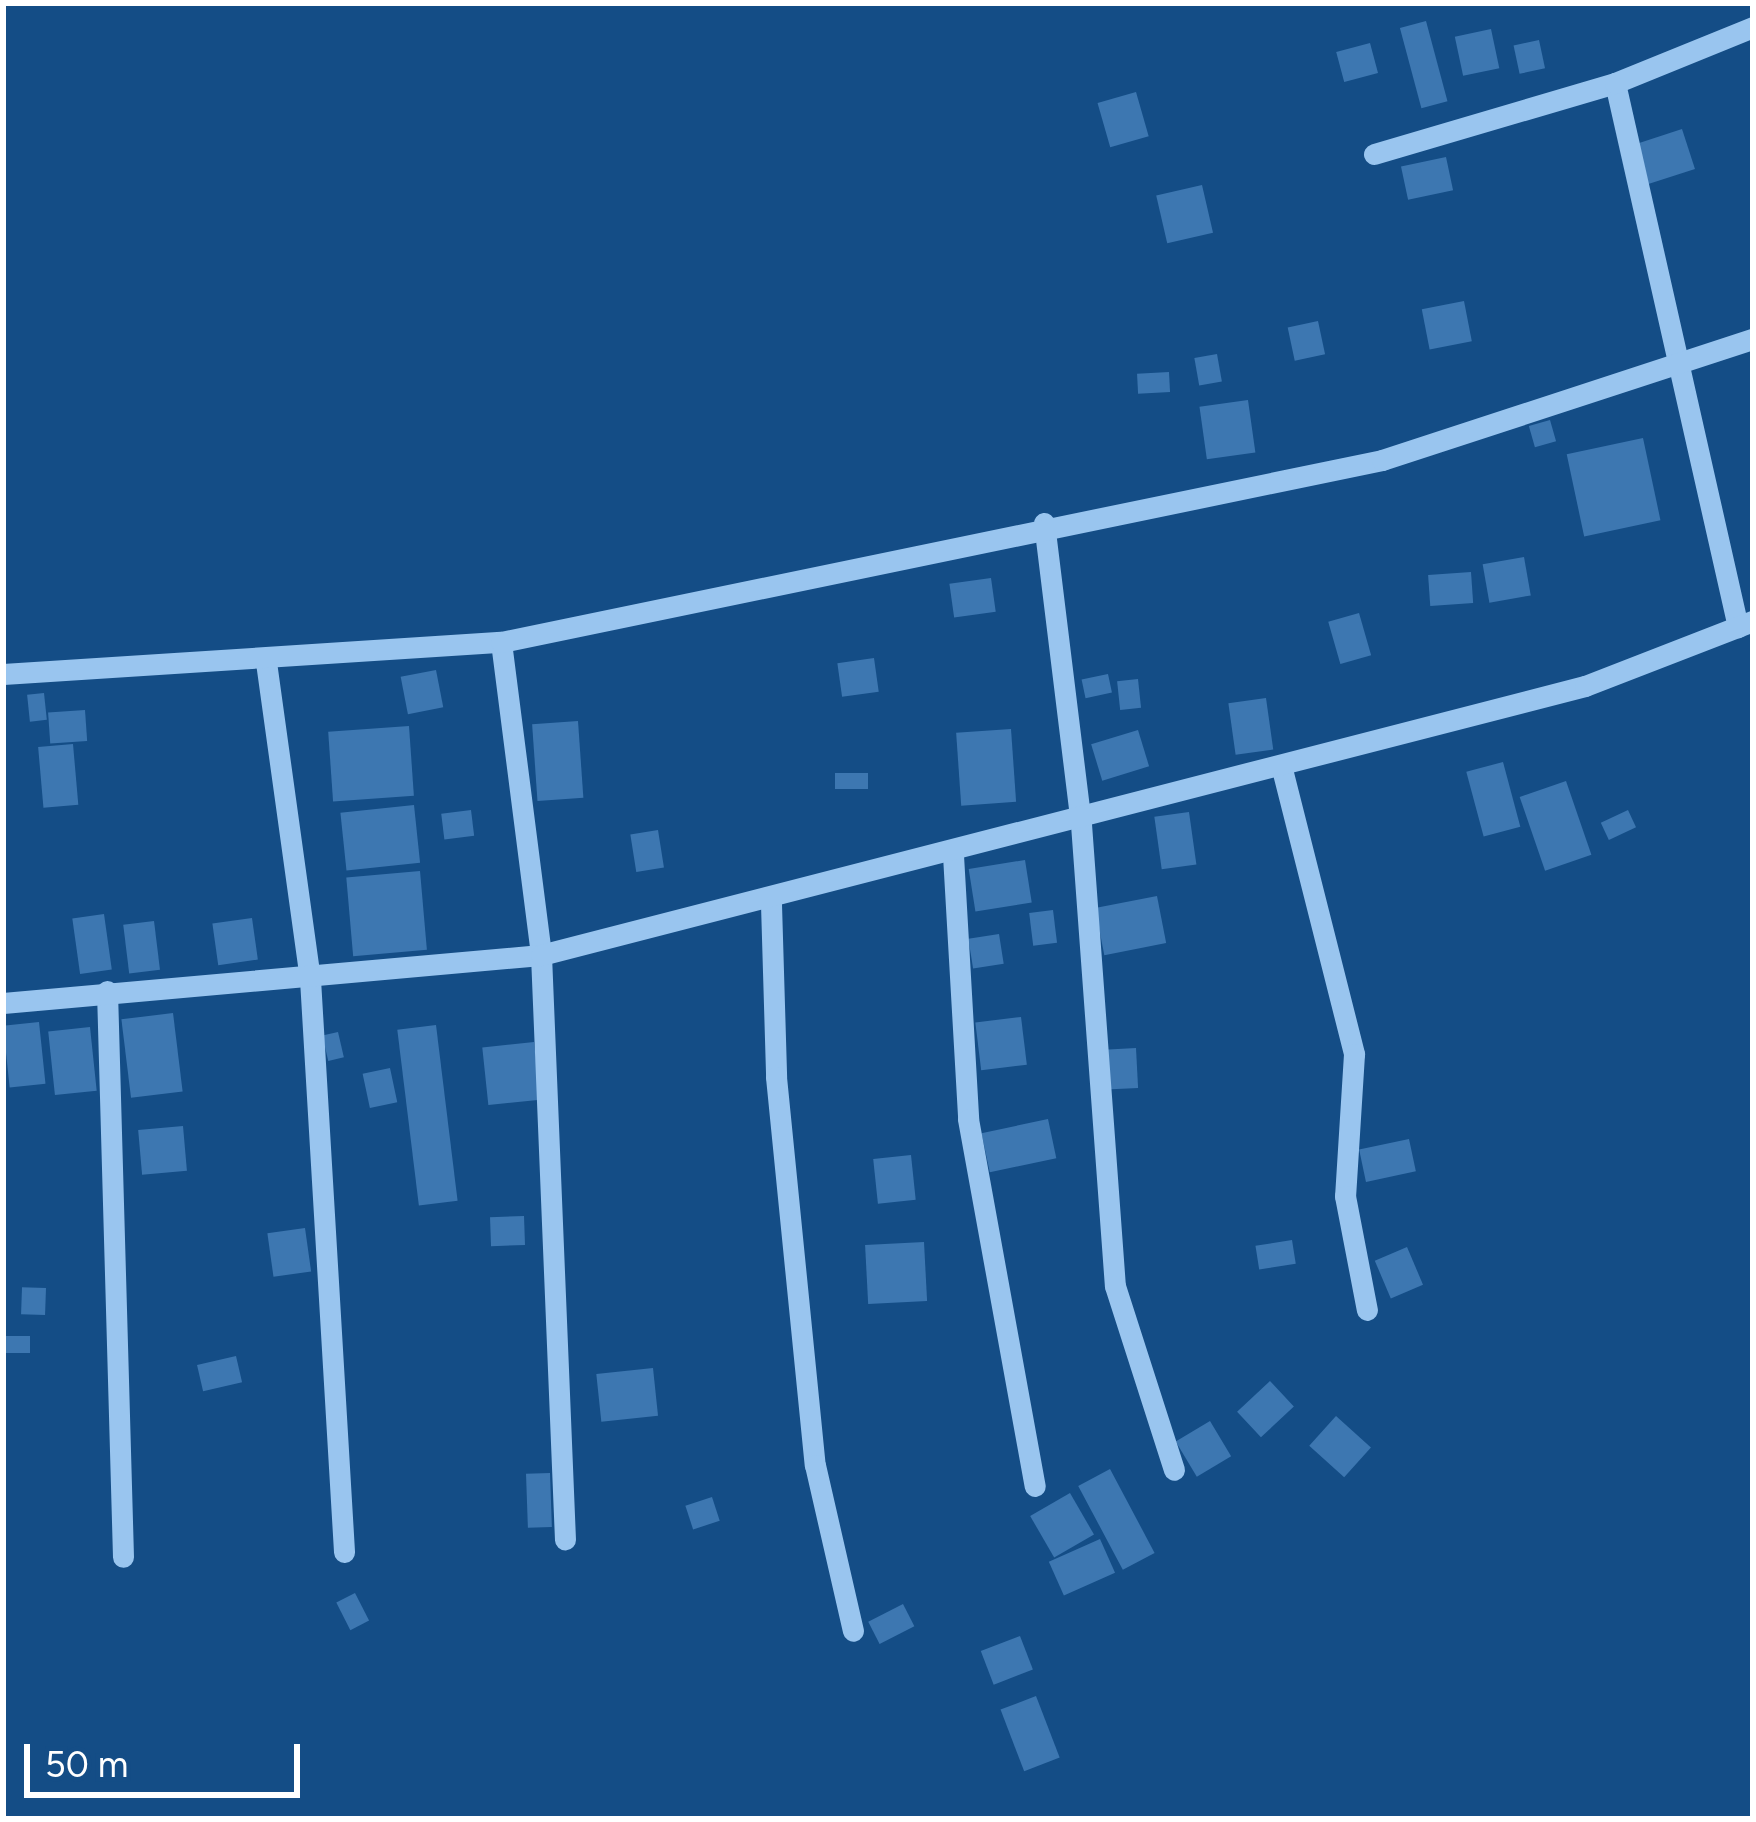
<!DOCTYPE html>
<html>
<head>
<meta charset="utf-8">
<style>
  body { margin:0 }
  #map { position:relative; width:1756px; height:1822px; overflow:hidden; background:#144d86; font-family:Figtree,sans-serif }
  div>[style] { position:absolute }
  .building>* { inset:0; background:#3d77b1; transform-origin:0 0 }
  .minor>* { height:21px; margin:-10.5px; padding:0 10.5px; transform-origin:10.5px; border-radius:10.5px; background:#99c5ef }
  span { translate:-50% -50%; white-space:nowrap; text-align:center; line-height:1.15; -webkit-text-stroke:10px #144d86; paint-order:stroke }
  .frame { position:absolute; inset:0; border:6px solid #fff; pointer-events:none }
  .scale { position:absolute; left:24px; top:1744px; width:276px; height:54px; box-sizing:border-box; border:6px solid #fff; border-top:0; padding-left:15px; font-size:36px; line-height:42px; white-space:nowrap; color:#fff; -webkit-text-stroke:9px #144d86; paint-order:stroke }
</style>
</head>
<body>
<div id="map">
  <div class="building">
    <div style="left:1426px;top:21px;width:83px;height:27px;rotate:75deg"></div>
    <div style="left:1491px;top:29px;width:40px;height:37px;rotate:78deg"></div>
    <div style="left:1539px;top:40px;width:29px;height:26px;rotate:78deg"></div>
    <div style="left:1370px;top:43px;width:31px;height:35px;rotate:75deg"></div>
    <div style="left:1136px;top:92px;width:46px;height:40px;rotate:74deg"></div>
    <div style="left:1682px;top:129px;width:42px;height:49px;rotate:72deg"></div>
    <div style="left:1446px;top:157px;width:34px;height:46px;rotate:78deg"></div>
    <div style="left:1202px;top:185px;width:49px;height:47px;rotate:77deg"></div>
    <div style="left:1464px;top:301px;width:41px;height:43px;rotate:79deg"></div>
    <div style="left:1318px;top:321px;width:34px;height:31px;rotate:78deg"></div>
    <div style="left:1217px;top:354px;width:28px;height:23px;rotate:80deg"></div>
    <div style="left:1169px;top:372px;width:20px;height:32px;rotate:87deg"></div>
    <div style="left:1248px;top:400px;width:53px;height:49px;rotate:82deg"></div>
    <div style="left:1550px;top:420px;width:22px;height:22px;rotate:74deg"></div>
    <div style="left:1643px;top:438px;width:84px;height:78px;rotate:78deg"></div>
    <div style="left:1524px;top:557px;width:39px;height:42px;rotate:80deg"></div>
    <div style="left:1471px;top:572px;width:31px;height:43px;rotate:86deg"></div>
    <div style="left:991px;top:578px;width:34px;height:42px;rotate:82deg"></div>
    <div style="left:1359px;top:613px;width:44px;height:32px;rotate:74deg"></div>
    <div style="left:874px;top:658px;width:34px;height:37px;rotate:82deg"></div>
    <div style="left:436px;top:670px;width:38px;height:36px;rotate:79deg"></div>
    <div style="left:1108px;top:674px;width:19px;height:27px;rotate:78deg"></div>
    <div style="left:1138px;top:679px;width:29px;height:21px;rotate:84deg"></div>
    <div style="left:44px;top:693px;width:27px;height:17px;rotate:84deg"></div>
    <div style="left:1266px;top:698px;width:52px;height:38px;rotate:82deg"></div>
    <div style="left:85px;top:710px;width:31px;height:37px;rotate:86deg"></div>
    <div style="left:578px;top:721px;width:77px;height:46px;rotate:86deg"></div>
    <div style="left:409px;top:726px;width:70px;height:81px;rotate:86deg"></div>
    <div style="left:1011px;top:729px;width:73px;height:55px;rotate:86deg"></div>
    <div style="left:1138px;top:730px;width:38px;height:49px;rotate:73deg"></div>
    <div style="left:73px;top:744px;width:61px;height:35px;rotate:85deg"></div>
    <div style="left:1503px;top:762px;width:67px;height:38px;rotate:75deg"></div>
    <div style="left:835px;top:773px;width:33px;height:16px"></div>
    <div style="left:1566px;top:781px;width:78px;height:49px;rotate:71deg"></div>
    <div style="left:414px;top:805px;width:58px;height:74px;rotate:84deg"></div>
    <div style="left:471px;top:810px;width:26px;height:30px;rotate:83deg"></div>
    <div style="left:1628px;top:810px;width:19px;height:30px;rotate:65deg"></div>
    <div style="left:1189px;top:812px;width:53px;height:35px;rotate:82deg"></div>
    <div style="left:658px;top:830px;width:38px;height:28px;rotate:81deg"></div>
    <div style="left:1025px;top:860px;width:43px;height:57px;rotate:81deg"></div>
    <div style="left:420px;top:871px;width:79px;height:74px;rotate:85deg"></div>
    <div style="left:1157px;top:896px;width:48px;height:63px;rotate:79deg"></div>
    <div style="left:1053px;top:910px;width:33px;height:24px;rotate:83deg"></div>
    <div style="left:104px;top:914px;width:56px;height:32px;rotate:82deg"></div>
    <div style="left:252px;top:918px;width:42px;height:40px;rotate:82deg"></div>
    <div style="left:154px;top:921px;width:49px;height:31px;rotate:83deg"></div>
    <div style="left:999px;top:934px;width:30px;height:31px;rotate:81deg"></div>
    <div style="left:173px;top:1013px;width:79px;height:52px;rotate:83deg"></div>
    <div style="left:1021px;top:1017px;width:48px;height:46px;rotate:83deg"></div>
    <div style="left:39px;top:1022px;width:62px;height:36px;rotate:84deg"></div>
    <div style="left:436px;top:1025px;width:177px;height:39px;rotate:83deg"></div>
    <div style="left:90px;top:1027px;width:64px;height:42px;rotate:84deg"></div>
    <div style="left:338px;top:1032px;width:26px;height:16px;rotate:77deg"></div>
    <div style="left:534px;top:1042px;width:58px;height:52px;rotate:84deg"></div>
    <div style="left:1136px;top:1048px;width:40px;height:32px;rotate:87deg"></div>
    <div style="left:390px;top:1068px;width:35px;height:28px;rotate:78deg"></div>
    <div style="left:1048px;top:1119px;width:40px;height:68px;rotate:78deg"></div>
    <div style="left:183px;top:1126px;width:45px;height:45px;rotate:85deg"></div>
    <div style="left:1409px;top:1139px;width:33px;height:51px;rotate:78deg"></div>
    <div style="left:911px;top:1155px;width:45px;height:38px;rotate:84deg"></div>
    <div style="left:524px;top:1216px;width:29px;height:34px;rotate:88deg"></div>
    <div style="left:305px;top:1228px;width:44px;height:38px;rotate:82deg"></div>
    <div style="left:1292px;top:1240px;width:24px;height:37px;rotate:81deg"></div>
    <div style="left:924px;top:1242px;width:59px;height:59px;rotate:87deg"></div>
    <div style="left:1407px;top:1247px;width:41px;height:35px;rotate:67deg"></div>
    <div style="left:46px;top:1288px;width:27px;height:24px;rotate:92deg"></div>
    <div style="left:30px;top:1336px;width:17px;height:27px;rotate:90deg"></div>
    <div style="left:236px;top:1356px;width:27px;height:40px;rotate:77deg"></div>
    <div style="left:653px;top:1368px;width:48px;height:57px;rotate:84deg"></div>
    <div style="left:1270px;top:1381px;width:35px;height:45px;rotate:47deg"></div>
    <div style="left:1336px;top:1416px;width:47px;height:40px;rotate:42deg"></div>
    <div style="left:1210px;top:1421px;width:41px;height:40px;rotate:59deg"></div>
    <div style="left:1110px;top:1469px;width:95px;height:36px;rotate:62deg"></div>
    <div style="left:550px;top:1473px;width:54px;height:24px;rotate:88deg"></div>
    <div style="left:1070px;top:1493px;width:48px;height:46px;rotate:60deg"></div>
    <div style="left:712px;top:1497px;width:25px;height:28px;rotate:72deg"></div>
    <div style="left:1100px;top:1539px;width:37px;height:56px;rotate:66deg"></div>
    <div style="left:355px;top:1593px;width:31px;height:21px;rotate:63deg"></div>
    <div style="left:903px;top:1604px;width:25px;height:39px;rotate:63deg"></div>
    <div style="left:1020px;top:1636px;width:36px;height:42px;rotate:69deg"></div>
    <div style="left:1036px;top:1696px;width:66px;height:38px;rotate:69deg"></div>
  </div>
  <div class="minor">
    <div style="left:1615px;top:83px;width:558px;rotate:77.26deg"></div>
    <div style="left:1374px;top:154px;width:251px;rotate:-16.4deg"></div>
    <div style="left:1615px;top:83px;width:149px;rotate:-22.1deg"></div>
    <div style="left:1044px;top:523px;width:303px;rotate:83deg"></div>
    <div style="left:1081px;top:824px;width:463px;rotate:85.8deg"></div>
    <div style="left:1115px;top:1286px;width:193px;rotate:72.2deg"></div>
    <div style="left:501px;top:642px;width:316px;rotate:82.7deg"></div>
    <div style="left:541px;top:955px;width:585px;rotate:87.65deg"></div>
    <div style="left:266px;top:662px;width:320px;rotate:82.1deg"></div>
    <div style="left:310px;top:979px;width:574px;rotate:86.6deg"></div>
    <div style="left:3px;top:674px;width:499px;rotate:-3.7deg"></div>
    <div style="left:501px;top:642px;width:900px;rotate:-11.67deg"></div>
    <div style="left:1382px;top:460px;width:390px;rotate:-18.1deg"></div>
    <div style="left:1282px;top:769px;width:294px;rotate:75.8deg"></div>
    <div style="left:1354px;top:1054px;width:142px;rotate:93.6deg"></div>
    <div style="left:1345px;top:1196px;width:116px;rotate:79.1deg"></div>
    <div style="left:953px;top:855px;width:264px;rotate:86.7deg"></div>
    <div style="left:968px;top:1119px;width:373px;rotate:79.7deg"></div>
    <div style="left:771px;top:904px;width:173px;rotate:88.3deg"></div>
    <div style="left:776px;top:1077px;width:390px;rotate:84.3deg"></div>
    <div style="left:815px;top:1465px;width:170px;rotate:77.1deg"></div>
    <div style="left:107px;top:991px;width:566px;rotate:88.38deg"></div>
    <div style="left:3px;top:1003px;width:540px;rotate:-5.1deg"></div>
    <div style="left:541px;top:955px;width:1078px;rotate:-14.45deg"></div>
    <div style="left:1585px;top:686px;width:180px;rotate:-21.2deg"></div>
  </div>
  <div class="frame"></div>
  <div class="scale">50 m</div>
</div>
</body>
</html>
